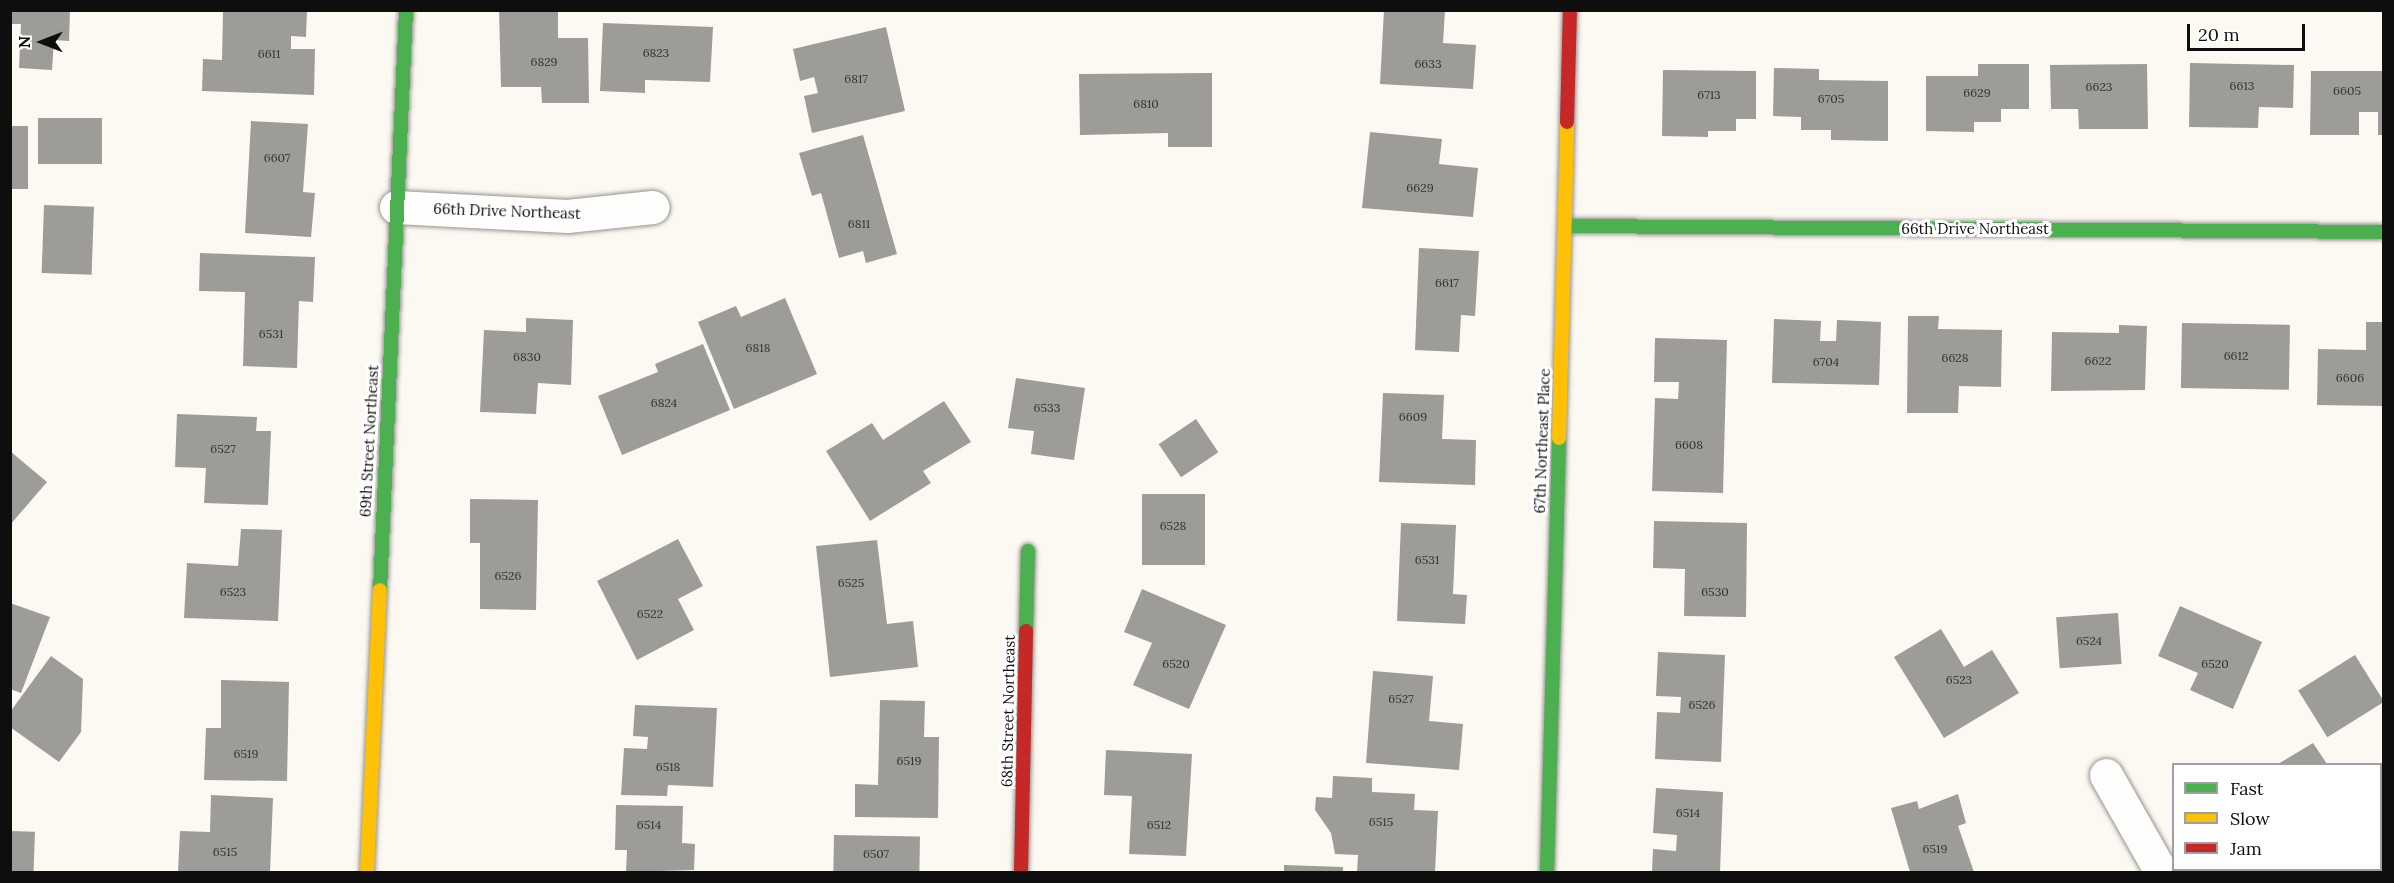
<!DOCTYPE html>
<html>
<head>
<meta charset="utf-8">
<style>
  body { margin:0 }
  #map { position:relative; width:2394px; height:883px; overflow:hidden; background:#fcf9f2; font-family:Lora,serif }
  div>[style] { position:absolute }
  .building>* { inset:0; background:#9e9c98; transform-origin:0 0 }
  .roads { filter:drop-shadow(0 0 2px #959491) drop-shadow(0 0 2px #959491) }
  .street>* { height:33px; margin:-16.5px; padding:0 16.5px; transform-origin:16.5px; border-radius:16.5px; background:#fffefd }
  .fast>* { height:14px; margin:-7px; padding:0 7px; transform-origin:7px; border-radius:7px; background:#4caf50 }
  .slow>* { height:14px; margin:-7px; padding:0 7px; transform-origin:7px; border-radius:7px; background:#ffc107 }
  .jam>* { height:14px; margin:-7px; padding:0 7px; transform-origin:7px; border-radius:7px; background:#c62828 }
  span { translate:-50% -50%; white-space:nowrap; text-align:center; line-height:1.15; -webkit-text-stroke:6px #fff; paint-order:stroke }
  .number-label { font-size:12px; color:#323230 }
  .number-label span { -webkit-text-stroke-width:0 }
  .street-label { font-size:15px; color:#0e0e0e }
  .frame { position:absolute; inset:0; border:12px solid #0e0e0e; pointer-events:none }
  .legend { position:absolute; left:2172px; top:763px; width:210px; height:108px; box-sizing:border-box; background:#fff; border:2px solid #9f9f9f; margin:0; padding:8px 10px; list-style:none; font-size:18px; color:#0e0e0e }
  .legend li { display:flex; align-items:center; gap:12px; height:30px }
  .legend b { width:30px; border:2px solid #9f9f9f }
  .north { position:absolute; left:12px; top:12px; width:60px; height:60px; -webkit-text-stroke:4px #fff; paint-order:stroke; rotate:270deg; font-size:16px; font-weight:700; line-height:24px; text-align:center; color:#0e0e0e }
  .north::after { content:''; display:block; margin:auto; width:21px; height:27px; background:#0e0e0e; clip-path:polygon(50% 0,100% 100%,50% 72%,0 100%) }
  .scale { position:absolute; left:2187px; top:24px; width:118px; height:27px; box-sizing:border-box; border:3px solid #0e0e0e; border-top:0; padding-left:8px; font-size:18px; line-height:21px; white-space:nowrap; color:#0e0e0e; -webkit-text-stroke:4px #fff; paint-order:stroke }
</style>
</head>
<body>
<div id="map">
  <div class="building">
    <div style="clip-path:polygon(10px 10px,70px 10px,69px 41px,54px 40px,52px 70px,19px 68px,21px 24px,10px 24px)"></div>
    <div style="clip-path:polygon(223px 10px,307px 10px,306px 37px,291px 36px,291px 49px,315px 49px,314px 95px,202px 91px,203px 59px,222px 60px)"></div>
    <div style="clip-path:polygon(499px 10px,558px 10px,558px 38px,588px 38px,589px 103px,542px 103px,541px 87px,501px 87px)"></div>
    <div style="clip-path:polygon(1384px 10px,1445px 10px,1443px 43px,1476px 45px,1473px 89px,1380px 84px)"></div>
    <div style="clip-path:polygon(603px 23px,713px 27px,710px 82px,645px 80px,645px 93px,600px 91px)"></div>
    <div style="clip-path:polygon(886px 27px,905px 111px,812px 133px,804px 96px,818px 93px,814px 77px,800px 81px,793px 49px)"></div>
    <div style="clip-path:polygon(2190px 63px,2294px 65px,2293px 108px,2259px 107px,2258px 128px,2189px 127px)"></div>
    <div style="clip-path:polygon(1978px 64px,2029px 64px,2029px 109px,2001px 109px,2001px 122px,1974px 122px,1974px 132px,1926px 131px,1926px 76px,1978px 76px)"></div>
    <div style="clip-path:polygon(2147px 64px,2148px 129px,2079px 129px,2078px 109px,2051px 109px,2050px 65px)"></div>
    <div style="clip-path:polygon(1774px 68px,1819px 69px,1819px 80px,1888px 81px,1888px 141px,1831px 140px,1831px 130px,1801px 130px,1801px 117px,1773px 116px)"></div>
    <div style="clip-path:polygon(1663px 70px,1756px 71px,1756px 119px,1736px 119px,1736px 131px,1708px 131px,1708px 137px,1662px 136px)"></div>
    <div style="clip-path:polygon(2311px 71px,2384px 71px,2384px 135px,2378px 135px,2378px 112px,2359px 112px,2359px 135px,2310px 135px)"></div>
    <div style="clip-path:polygon(1212px 73px,1212px 147px,1168px 147px,1168px 133px,1080px 135px,1079px 74px)"></div>
    <div style="left:38px;top:118px;width:64px;height:46px"></div>
    <div style="clip-path:polygon(251px 121px,308px 124px,303px 192px,315px 193px,311px 237px,245px 233px)"></div>
    <div style="left:10px;top:126px;width:18px;height:63px"></div>
    <div style="clip-path:polygon(1370px 132px,1442px 139px,1439px 164px,1478px 168px,1473px 217px,1362px 208px)"></div>
    <div style="clip-path:polygon(863px 135px,897px 254px,866px 263px,863px 251px,839px 258px,821px 193px,812px 196px,799px 153px)"></div>
    <div style="left:44px;top:205px;width:50px;height:68px;rotate:2deg"></div>
    <div style="clip-path:polygon(1419px 248px,1479px 251px,1475px 316px,1461px 315px,1459px 352px,1415px 350px)"></div>
    <div style="clip-path:polygon(200px 253px,315px 257px,313px 302px,299px 301px,297px 368px,243px 366px,245px 292px,199px 291px)"></div>
    <div style="clip-path:polygon(785px 298px,817px 374px,734px 409px,698px 322px,736px 306px,741px 317px)"></div>
    <div style="clip-path:polygon(1908px 316px,1939px 316px,1938px 329px,2002px 330px,2001px 387px,1959px 386px,1958px 413px,1907px 413px)"></div>
    <div style="clip-path:polygon(526px 318px,573px 320px,571px 385px,538px 383px,536px 414px,480px 412px,484px 330px,526px 332px)"></div>
    <div style="clip-path:polygon(1774px 319px,1821px 321px,1820px 341px,1836px 341px,1837px 320px,1881px 322px,1879px 385px,1772px 383px)"></div>
    <div style="clip-path:polygon(2366px 322px,2384px 322px,2384px 406px,2317px 405px,2318px 349px,2366px 350px)"></div>
    <div style="left:2182px;top:323px;width:108px;height:65px;rotate:1deg"></div>
    <div style="clip-path:polygon(2119px 325px,2147px 326px,2145px 390px,2051px 391px,2052px 332px,2119px 333px)"></div>
    <div style="clip-path:polygon(1655px 338px,1727px 340px,1723px 493px,1652px 491px,1655px 398px,1678px 399px,1679px 382px,1654px 382px)"></div>
    <div style="clip-path:polygon(703px 344px,730px 410px,622px 455px,598px 396px,658px 372px,655px 364px)"></div>
    <div style="clip-path:polygon(1016px 378px,1085px 388px,1074px 460px,1031px 454px,1034px 431px,1008px 428px)"></div>
    <div style="clip-path:polygon(1383px 393px,1444px 395px,1442px 439px,1476px 440px,1475px 485px,1379px 482px)"></div>
    <div style="clip-path:polygon(944px 401px,971px 442px,923px 471px,931px 483px,870px 521px,826px 451px,872px 423px,883px 440px)"></div>
    <div style="clip-path:polygon(177px 414px,257px 417px,256px 431px,271px 431px,268px 505px,204px 503px,206px 468px,175px 467px)"></div>
    <div style="left:1196px;top:419px;width:40px;height:45px;rotate:56deg"></div>
    <div style="clip-path:polygon(10px 451px,47px 482px,10px 525px)"></div>
    <div style="left:1205px;top:494px;width:71px;height:63px;rotate:90deg"></div>
    <div style="clip-path:polygon(470px 499px,538px 500px,536px 610px,480px 609px,480px 543px,470px 543px)"></div>
    <div style="clip-path:polygon(1654px 521px,1747px 523px,1746px 617px,1684px 616px,1685px 569px,1653px 568px)"></div>
    <div style="clip-path:polygon(1401px 523px,1456px 525px,1453px 594px,1467px 595px,1465px 624px,1397px 621px)"></div>
    <div style="clip-path:polygon(241px 529px,282px 530px,278px 621px,184px 618px,187px 563px,238px 566px)"></div>
    <div style="clip-path:polygon(678px 539px,703px 586px,678px 599px,694px 630px,637px 660px,597px 581px)"></div>
    <div style="clip-path:polygon(877px 540px,887px 624px,913px 621px,918px 667px,830px 677px,816px 546px)"></div>
    <div style="clip-path:polygon(1142px 589px,1226px 625px,1189px 709px,1133px 685px,1152px 643px,1124px 632px)"></div>
    <div style="clip-path:polygon(10px 603px,50px 617px,21px 693px,10px 689px)"></div>
    <div style="clip-path:polygon(2180px 606px,2262px 642px,2233px 709px,2190px 690px,2198px 673px,2158px 656px)"></div>
    <div style="left:2118px;top:613px;width:51px;height:62px;rotate:86deg"></div>
    <div style="clip-path:polygon(1941px 629px,1964px 667px,1992px 650px,2019px 693px,1944px 738px,1894px 657px)"></div>
    <div style="clip-path:polygon(1658px 652px,1725px 655px,1721px 762px,1655px 759px,1657px 712px,1680px 713px,1681px 697px,1656px 696px)"></div>
    <div style="left:2355px;top:655px;width:55px;height:67px;rotate:58deg"></div>
    <div style="clip-path:polygon(51px 656px,83px 679px,81px 732px,59px 762px,10px 727px,10px 712px)"></div>
    <div style="clip-path:polygon(1373px 671px,1433px 676px,1429px 721px,1463px 724px,1459px 770px,1366px 763px)"></div>
    <div style="clip-path:polygon(221px 680px,289px 682px,287px 781px,204px 780px,206px 728px,221px 728px)"></div>
    <div style="clip-path:polygon(880px 700px,925px 701px,924px 737px,939px 737px,938px 818px,855px 817px,855px 784px,878px 785px)"></div>
    <div style="clip-path:polygon(635px 705px,717px 708px,713px 787px,668px 785px,667px 796px,621px 795px,624px 748px,647px 749px,648px 737px,633px 736px)"></div>
    <div style="clip-path:polygon(2313px 743px,2327px 764px,2278px 764px)"></div>
    <div style="clip-path:polygon(1106px 750px,1192px 754px,1186px 856px,1129px 854px,1132px 796px,1104px 795px)"></div>
    <div style="clip-path:polygon(1333px 776px,1372px 778px,1372px 792px,1415px 794px,1414px 810px,1438px 811px,1435px 872px,1357px 872px,1358px 855px,1335px 854px,1331px 833px,1315px 810px,1316px 797px,1332px 798px)"></div>
    <div style="clip-path:polygon(1656px 788px,1723px 792px,1720px 872px,1652px 872px,1653px 849px,1676px 851px,1677px 835px,1653px 833px)"></div>
    <div style="clip-path:polygon(1958px 794px,1966px 823px,1958px 826px,1974px 872px,1910px 872px,1891px 808px,1917px 801px,1919px 809px)"></div>
    <div style="clip-path:polygon(211px 795px,273px 798px,270px 872px,178px 872px,180px 831px,210px 832px)"></div>
    <div style="clip-path:polygon(616px 805px,683px 806px,682px 843px,695px 844px,694px 870px,626px 872px,627px 850px,615px 850px)"></div>
    <div style="left:10px;top:831px;width:25px;height:41px;rotate:2deg"></div>
    <div style="left:834px;top:835px;width:86px;height:37px;rotate:1deg"></div>
    <div style="clip-path:polygon(1284px 865px,1343px 867px,1343px 872px,1284px 872px)"></div>
  </div>
  <div class="roads">
    <div class="street">
      <div style="left:396px;top:207px;width:171px;rotate:3deg"></div>
      <div style="left:567px;top:216px;width:86px;rotate:-6deg"></div>
      <div style="left:2106px;top:775px;width:112px;rotate:60.4deg"></div>
    </div>
    <div class="fast">
      <div style="left:1567px;top:226px;width:817px;rotate:0.42deg"></div>
      <div style="left:380px;top:590px;width:581px;rotate:-87.43deg"></div>
      <div style="left:1026px;top:631px;width:80px;rotate:-88.6deg"></div>
      <div style="left:1547px;top:872px;width:434px;rotate:-88.4deg"></div>
    </div>
    <div class="slow">
      <div style="left:1559px;top:438px;width:316px;rotate:-88.5deg"></div>
      <div style="left:367px;top:872px;width:282px;rotate:-87.4deg"></div>
    </div>
    <div class="jam">
      <div style="left:1567px;top:122px;width:112px;rotate:-88.5deg"></div>
      <div style="left:1021px;top:872px;width:241px;rotate:-88.8deg"></div>
    </div>
  </div>
  <div class="number-label">
    <span style="left:656px;top:53px">6823</span>
    <span style="left:269px;top:54px">6611</span>
    <span style="left:544px;top:62px">6829</span>
    <span style="left:1428px;top:64px">6633</span>
    <span style="left:856px;top:79px">6817</span>
    <span style="left:2242px;top:86px">6613</span>
    <span style="left:2099px;top:87px">6623</span>
    <span style="left:2347px;top:91px">6605</span>
    <span style="left:1977px;top:93px">6629</span>
    <span style="left:1709px;top:95px">6713</span>
    <span style="left:1831px;top:99px">6705</span>
    <span style="left:1146px;top:104px">6810</span>
    <span style="left:277px;top:158px">6607</span>
    <span style="left:1420px;top:188px">6629</span>
    <span style="left:859px;top:224px">6811</span>
    <span style="left:1447px;top:283px">6617</span>
    <span style="left:271px;top:334px">6531</span>
    <span style="left:758px;top:348px">6818</span>
    <span style="left:2236px;top:356px">6612</span>
    <span style="left:527px;top:357px">6830</span>
    <span style="left:1955px;top:358px">6628</span>
    <span style="left:2098px;top:361px">6622</span>
    <span style="left:1826px;top:362px">6704</span>
    <span style="left:2350px;top:378px">6606</span>
    <span style="left:664px;top:403px">6824</span>
    <span style="left:1047px;top:408px">6533</span>
    <span style="left:1413px;top:417px">6609</span>
    <span style="left:1689px;top:445px">6608</span>
    <span style="left:223px;top:449px">6527</span>
    <span style="left:1173px;top:526px">6528</span>
    <span style="left:1427px;top:560px">6531</span>
    <span style="left:508px;top:576px">6526</span>
    <span style="left:851px;top:583px">6525</span>
    <span style="left:233px;top:592px">6523</span>
    <span style="left:1715px;top:592px">6530</span>
    <span style="left:650px;top:614px">6522</span>
    <span style="left:2089px;top:641px">6524</span>
    <span style="left:1176px;top:664px">6520</span>
    <span style="left:2215px;top:664px">6520</span>
    <span style="left:1959px;top:680px">6523</span>
    <span style="left:1401px;top:699px">6527</span>
    <span style="left:1702px;top:705px">6526</span>
    <span style="left:246px;top:754px">6519</span>
    <span style="left:909px;top:761px">6519</span>
    <span style="left:668px;top:767px">6518</span>
    <span style="left:1688px;top:813px">6514</span>
    <span style="left:1381px;top:822px">6515</span>
    <span style="left:649px;top:825px">6514</span>
    <span style="left:1159px;top:825px">6512</span>
    <span style="left:1935px;top:849px">6519</span>
    <span style="left:225px;top:852px">6515</span>
    <span style="left:876px;top:854px">6507</span>
  </div>
  <div class="street-label">
    <span style="left:507px;top:211px;rotate:2deg">66th Drive Northeast</span>
    <span style="left:1975px;top:229px">66th Drive Northeast</span>
    <span style="left:369px;top:441px;rotate:-87deg">69th Street Northeast</span>
    <span style="left:1542px;top:441px;rotate:-88deg">67th Northeast Place</span>
    <span style="left:1008px;top:711px;rotate:-89deg">68th Street Northeast</span>
  </div>
  <div class="frame"></div>
  <ul class="legend">
  <li><b style="height:8px;background:#4caf50"></b>Fast</li>
  <li><b style="height:8px;background:#ffc107"></b>Slow</li>
  <li><b style="height:8px;background:#c62828"></b>Jam</li>
  </ul>
  <div class="north">N</div>
  <div class="scale">20 m</div>
</div>
</body>
</html>
